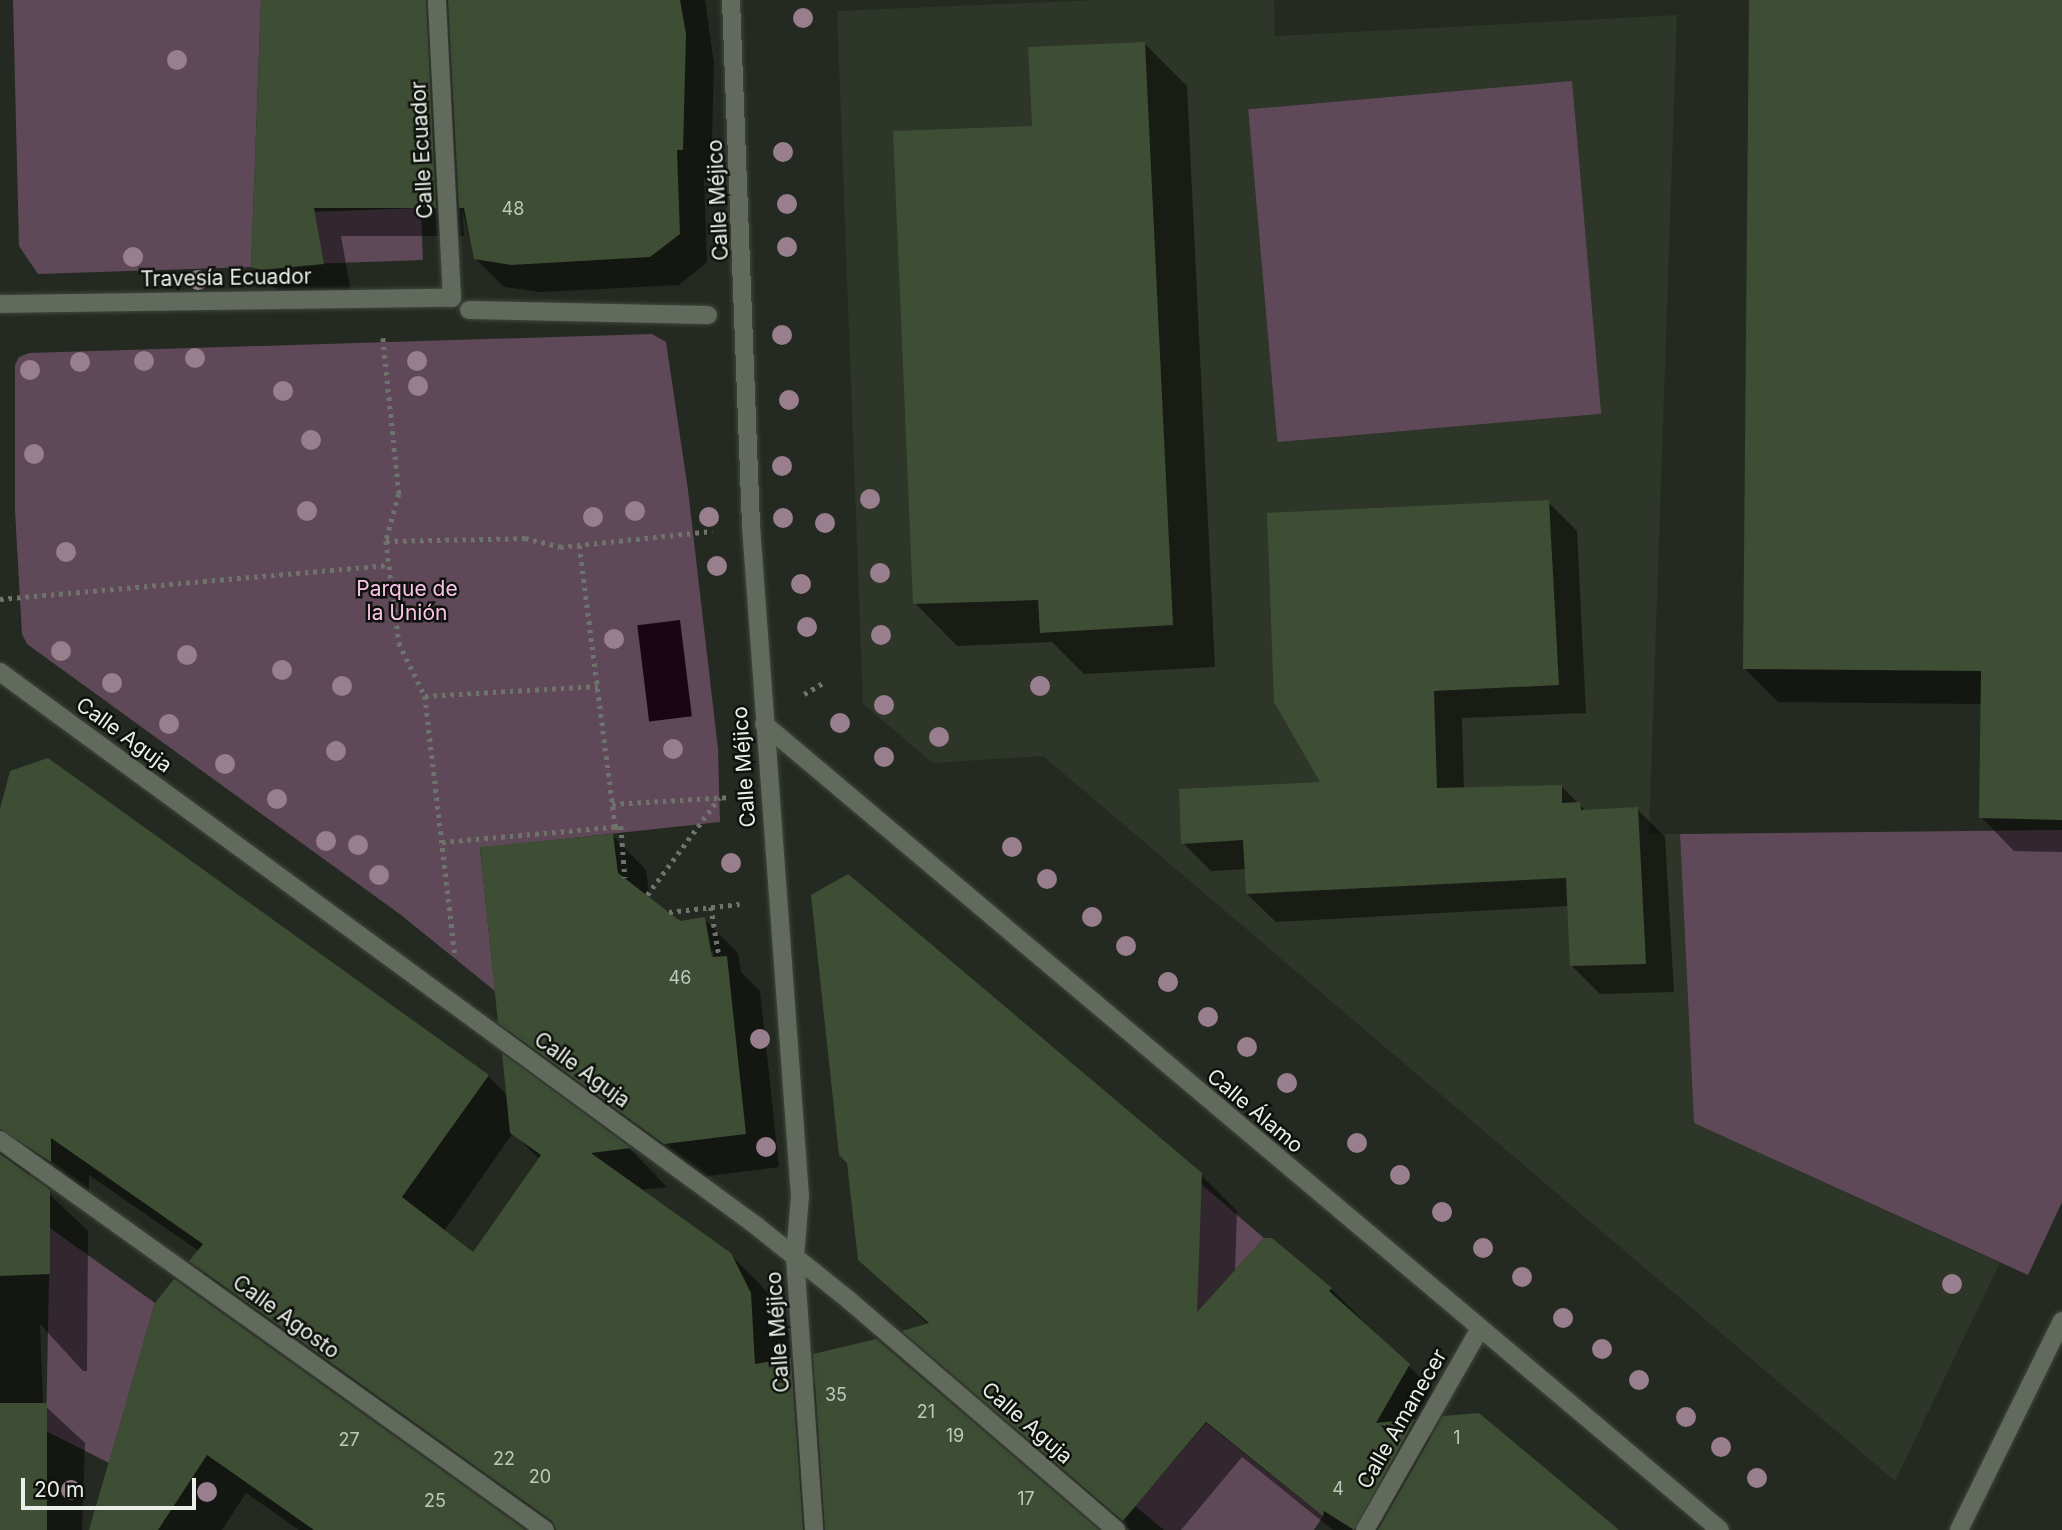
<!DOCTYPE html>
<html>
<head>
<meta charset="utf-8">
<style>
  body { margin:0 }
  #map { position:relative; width:2062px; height:1530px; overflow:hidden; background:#242a21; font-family:Inter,sans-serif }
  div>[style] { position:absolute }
  .built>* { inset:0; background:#2d3628 }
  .green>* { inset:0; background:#5f4958; transform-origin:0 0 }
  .water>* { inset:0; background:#1a0514; transform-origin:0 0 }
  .shadow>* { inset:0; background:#0007 }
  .building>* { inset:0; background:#3d4e34; transform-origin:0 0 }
  .path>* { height:4.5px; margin-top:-2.25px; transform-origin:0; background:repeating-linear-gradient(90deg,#6e736b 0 3.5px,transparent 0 8.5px) }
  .roads { filter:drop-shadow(0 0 2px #40463d) drop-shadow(0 0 2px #40463d) }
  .street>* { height:18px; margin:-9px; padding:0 9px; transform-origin:9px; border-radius:9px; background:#626a5e }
  .trees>* { width:20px; height:20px; margin:-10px; border-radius:50%; background:#997e8d }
  span { translate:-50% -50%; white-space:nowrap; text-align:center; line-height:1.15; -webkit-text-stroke:5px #0f110d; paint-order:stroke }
  .number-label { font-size:18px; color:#c0c7bc }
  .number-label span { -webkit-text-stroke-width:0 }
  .street-label { font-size:21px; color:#ebefe9 }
  .park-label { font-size:21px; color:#f8c2e5 }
  .scale { position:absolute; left:21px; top:1478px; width:175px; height:32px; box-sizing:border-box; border:4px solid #ebefe9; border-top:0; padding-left:9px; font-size:21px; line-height:24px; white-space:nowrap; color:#ebefe9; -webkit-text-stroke:5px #0f110d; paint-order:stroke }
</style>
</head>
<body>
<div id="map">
  <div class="built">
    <div style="clip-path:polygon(1096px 0,1274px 0,1275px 36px,1677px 15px,1649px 834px,1680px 834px,1694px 1123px,2000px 1263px,1895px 1481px,1043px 756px,933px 763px,863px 704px,837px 11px)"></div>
  </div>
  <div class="green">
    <div style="clip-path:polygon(13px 0,261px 0,251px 267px,38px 274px,19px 246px)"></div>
    <div style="left:1572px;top:81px;width:334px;height:325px;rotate:85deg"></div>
    <div style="left:421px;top:208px;width:52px;height:107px;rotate:88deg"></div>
    <div style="clip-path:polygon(652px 334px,666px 342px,688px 490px,718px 749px,720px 822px,480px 848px,495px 991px,401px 915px,27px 644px,22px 634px,15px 511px,15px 365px,19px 357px,29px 353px)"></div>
    <div style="clip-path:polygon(2062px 830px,2062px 1202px,2028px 1275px,1694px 1123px,1680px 834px)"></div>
    <div style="clip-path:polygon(1201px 1184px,1264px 1238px,1170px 1342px)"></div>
    <div style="clip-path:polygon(50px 1228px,155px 1303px,109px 1463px,46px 1431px)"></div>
    <div style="clip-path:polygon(1206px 1423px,1323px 1516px,1314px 1530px,1164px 1530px,1135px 1506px)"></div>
  </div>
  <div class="water">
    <div style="left:680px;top:620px;width:97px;height:43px;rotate:83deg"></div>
  </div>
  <div class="shadow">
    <div style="clip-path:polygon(263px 0,705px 0,714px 64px,711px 177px,704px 178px,707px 262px,679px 285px,541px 292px,504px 287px,476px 259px,462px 209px,464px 236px,341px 236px,351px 292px,281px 295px,253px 266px)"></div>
    <div style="clip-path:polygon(1751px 0,2062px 0,2062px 852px,2014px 851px,1981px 817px,1982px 704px,1778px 702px,1744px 668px)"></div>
    <div style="clip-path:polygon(1145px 44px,1187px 86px,1215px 667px,1084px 674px,1052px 642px,957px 646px,915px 603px,1034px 127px)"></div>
    <div style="clip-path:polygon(1548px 502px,1577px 531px,1586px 713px,1462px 718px,1464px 789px,1561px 786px,1587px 812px,1637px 809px,1665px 837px,1674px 992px,1600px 994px,1571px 965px,1569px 906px,1276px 922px,1247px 894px,1246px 869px,1211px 871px,1183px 843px,1323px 784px)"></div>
    <div style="clip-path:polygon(evenodd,0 813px,488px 1076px,508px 1096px,504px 1057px,630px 1149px,667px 1187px,640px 1190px,730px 1254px,769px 1294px,789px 1334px,791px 1360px,817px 1387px,1096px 1530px,552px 1530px,230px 1300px,191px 1261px,199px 1251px,89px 1175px,89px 1199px,34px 1168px,29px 1175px,88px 1231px,87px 1371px,83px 1371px,40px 1324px,43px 1404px,85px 1443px,82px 1530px,0 1530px,0 813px,513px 1133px,540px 1160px,473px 1254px,444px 1231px,513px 1133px)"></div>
    <div style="clip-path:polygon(evenodd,613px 836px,646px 870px,650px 900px,679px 922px,704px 919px,738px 953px,741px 972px,760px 991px,779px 1167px,699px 1177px,534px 1056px,500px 1022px,613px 836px,709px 951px,713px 951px,715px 965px,709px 951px)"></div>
    <div style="clip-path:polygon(1200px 1174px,1237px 1211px,1235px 1273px,1271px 1240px,1331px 1289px,1445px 1402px,1427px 1433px,1432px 1439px,1616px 1530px,1333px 1530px,1242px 1457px,1181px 1530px,1130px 1530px,905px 1332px,929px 1325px,860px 1259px)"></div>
    <div style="clip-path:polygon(156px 1304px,522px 1530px,299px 1530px,246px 1493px,222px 1530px,91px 1530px)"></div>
  </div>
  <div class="building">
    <div style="clip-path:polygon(261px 0,426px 0,436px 208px,314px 208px,324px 264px,261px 270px,251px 267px)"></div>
    <div style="clip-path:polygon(448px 0,680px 0,686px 34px,683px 150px,677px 150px,680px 234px,650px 257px,511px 265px,474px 259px,464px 208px,459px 208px)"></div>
    <div style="clip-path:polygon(1749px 0,2062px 0,2062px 820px,1979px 818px,1981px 671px,1743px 669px)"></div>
    <div style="clip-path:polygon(1145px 42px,1173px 625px,1040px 633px,1038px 600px,913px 604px,893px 131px,1032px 126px,1028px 47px)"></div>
    <div style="clip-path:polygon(1549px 500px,1559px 685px,1434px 691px,1437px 788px,1562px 785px,1562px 803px,1580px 802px,1581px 810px,1638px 807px,1646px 964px,1570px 966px,1566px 878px,1246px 894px,1243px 840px,1181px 844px,1179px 789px,1320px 782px,1274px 702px,1267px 513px)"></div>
    <div style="clip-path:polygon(48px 758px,489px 1075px,402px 1197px,473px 1252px,541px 1155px,510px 1133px,502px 1053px,631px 1148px,591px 1153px,731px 1253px,751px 1293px,755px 1364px,791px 1358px,803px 1530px,556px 1530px,552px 1521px,189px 1261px,203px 1244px,51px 1138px,51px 1162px,0 1129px,0 809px,10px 771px)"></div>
    <div style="clip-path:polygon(613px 834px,618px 873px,680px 921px,705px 917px,712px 957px,727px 956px,746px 1134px,664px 1144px,498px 1023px,480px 847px)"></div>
    <div style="clip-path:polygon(848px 874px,1202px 1173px,1197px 1312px,1264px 1238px,1272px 1238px,1332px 1288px,1329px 1291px,1410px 1364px,1376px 1423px,1415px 1419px,1354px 1530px,1324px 1511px,1323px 1516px,1206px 1422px,1123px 1521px,902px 1331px,929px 1323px,858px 1260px,847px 1163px,839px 1155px,811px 895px)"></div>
    <div style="clip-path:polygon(0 1154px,50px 1190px,50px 1274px,0 1276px)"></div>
    <div style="clip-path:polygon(174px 1279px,525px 1530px,314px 1530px,207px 1455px,158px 1530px,89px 1530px,155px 1303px)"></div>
    <div style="clip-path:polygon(876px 1339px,1099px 1530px,825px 1530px,813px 1354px)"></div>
    <div style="left:0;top:1403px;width:47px;height:127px"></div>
    <div style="clip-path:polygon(1479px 1413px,1619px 1530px,1378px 1530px,1443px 1416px)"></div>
  </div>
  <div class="path">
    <div style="left:383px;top:338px;width:157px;rotate:84.1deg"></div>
    <div style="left:399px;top:494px;width:49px;rotate:105.5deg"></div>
    <div style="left:386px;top:541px;width:103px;rotate:82.7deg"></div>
    <div style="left:399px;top:643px;width:59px;rotate:63.9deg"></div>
    <div style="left:425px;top:696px;width:261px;rotate:83.4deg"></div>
    <div style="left:386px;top:541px;width:139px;rotate:-1.2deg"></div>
    <div style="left:525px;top:538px;width:36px;rotate:14deg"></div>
    <div style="left:560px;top:547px;width:153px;rotate:-6deg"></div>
    <div style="left:0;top:599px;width:391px;rotate:-5deg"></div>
    <div style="left:804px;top:694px;width:24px;rotate:-30deg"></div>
    <div style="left:425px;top:696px;width:173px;rotate:-3.3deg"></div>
    <div style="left:612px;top:804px;width:119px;rotate:-3.4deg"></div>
    <div style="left:615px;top:827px;width:6px;rotate:-9deg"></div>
    <div style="left:621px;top:826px;width:52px;rotate:85.6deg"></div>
    <div style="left:442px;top:842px;width:174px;rotate:-5deg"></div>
    <div style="left:615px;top:827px;width:284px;rotate:-97.3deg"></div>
    <div style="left:647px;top:895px;width:121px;rotate:-53.4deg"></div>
    <div style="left:711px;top:907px;width:50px;rotate:80.7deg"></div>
    <div style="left:669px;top:912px;width:71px;rotate:-6.4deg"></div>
  </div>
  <div class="roads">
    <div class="street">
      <div style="left:731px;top:0;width:526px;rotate:87.82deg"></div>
      <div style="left:751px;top:526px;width:672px;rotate:85.82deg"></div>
      <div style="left:800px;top:1196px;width:61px;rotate:94.7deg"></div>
      <div style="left:795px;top:1257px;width:274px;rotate:86deg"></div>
      <div style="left:0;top:304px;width:452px;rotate:-0.8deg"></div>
      <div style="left:452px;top:298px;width:298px;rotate:-92.9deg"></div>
      <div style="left:469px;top:310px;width:239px;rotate:1.2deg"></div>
      <div style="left:0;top:672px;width:934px;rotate:36.21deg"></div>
      <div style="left:754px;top:1224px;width:123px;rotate:38.7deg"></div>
      <div style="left:850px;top:1301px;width:351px;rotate:40.7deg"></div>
      <div style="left:764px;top:724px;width:1250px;rotate:40.13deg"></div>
      <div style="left:0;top:1140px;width:670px;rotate:35.59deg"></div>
      <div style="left:1365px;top:1530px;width:230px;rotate:-60.3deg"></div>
      <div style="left:1959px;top:1530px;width:233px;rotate:-63.8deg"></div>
    </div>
  </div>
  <div class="trees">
    <div style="left:803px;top:18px"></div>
    <div style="left:177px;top:60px"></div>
    <div style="left:783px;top:152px"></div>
    <div style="left:787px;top:204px"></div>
    <div style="left:787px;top:247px"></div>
    <div style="left:133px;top:257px"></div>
    <div style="left:198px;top:280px"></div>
    <div style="left:782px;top:335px"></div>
    <div style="left:195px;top:358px"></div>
    <div style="left:144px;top:361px"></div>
    <div style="left:417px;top:361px"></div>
    <div style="left:80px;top:362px"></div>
    <div style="left:30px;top:370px"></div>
    <div style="left:418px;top:386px"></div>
    <div style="left:283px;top:391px"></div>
    <div style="left:789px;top:400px"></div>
    <div style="left:311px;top:440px"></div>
    <div style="left:34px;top:454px"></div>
    <div style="left:782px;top:466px"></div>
    <div style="left:870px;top:499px"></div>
    <div style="left:307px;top:511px"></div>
    <div style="left:635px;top:511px"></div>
    <div style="left:593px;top:517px"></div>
    <div style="left:709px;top:517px"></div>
    <div style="left:783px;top:518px"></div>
    <div style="left:825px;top:523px"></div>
    <div style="left:66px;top:552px"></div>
    <div style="left:717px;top:566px"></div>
    <div style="left:880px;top:573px"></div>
    <div style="left:801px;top:584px"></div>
    <div style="left:807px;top:627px"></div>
    <div style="left:881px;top:635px"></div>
    <div style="left:614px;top:639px"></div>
    <div style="left:61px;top:651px"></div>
    <div style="left:187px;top:655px"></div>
    <div style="left:282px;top:670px"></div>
    <div style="left:112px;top:683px"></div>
    <div style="left:342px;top:686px"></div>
    <div style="left:1040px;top:686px"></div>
    <div style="left:884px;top:705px"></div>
    <div style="left:840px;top:723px"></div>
    <div style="left:169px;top:724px"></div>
    <div style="left:939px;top:737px"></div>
    <div style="left:673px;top:749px"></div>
    <div style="left:336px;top:751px"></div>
    <div style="left:884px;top:757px"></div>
    <div style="left:225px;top:764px"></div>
    <div style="left:277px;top:799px"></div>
    <div style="left:326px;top:841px"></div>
    <div style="left:358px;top:845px"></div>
    <div style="left:1012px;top:847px"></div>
    <div style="left:731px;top:863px"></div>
    <div style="left:379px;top:875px"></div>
    <div style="left:1047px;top:879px"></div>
    <div style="left:1092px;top:917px"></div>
    <div style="left:1126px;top:946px"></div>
    <div style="left:1168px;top:982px"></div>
    <div style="left:1208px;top:1017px"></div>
    <div style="left:760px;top:1039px"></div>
    <div style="left:1247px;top:1047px"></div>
    <div style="left:1287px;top:1083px"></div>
    <div style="left:1357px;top:1143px"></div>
    <div style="left:766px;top:1147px"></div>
    <div style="left:1400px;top:1175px"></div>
    <div style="left:1442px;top:1212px"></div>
    <div style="left:1483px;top:1248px"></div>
    <div style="left:1522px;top:1277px"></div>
    <div style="left:1952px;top:1284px"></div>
    <div style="left:1563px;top:1318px"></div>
    <div style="left:1602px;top:1349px"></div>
    <div style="left:1639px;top:1380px"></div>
    <div style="left:1686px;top:1417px"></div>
    <div style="left:1721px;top:1447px"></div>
    <div style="left:1757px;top:1478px"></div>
    <div style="left:71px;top:1490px"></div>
    <div style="left:207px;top:1492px"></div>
  </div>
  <div class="number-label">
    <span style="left:513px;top:209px">48</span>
    <span style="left:680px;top:978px">46</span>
    <span style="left:836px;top:1395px">35</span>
    <span style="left:926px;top:1412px">21</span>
    <span style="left:955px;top:1436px">19</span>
    <span style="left:1457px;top:1438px">1</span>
    <span style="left:349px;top:1440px">27</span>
    <span style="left:504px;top:1459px">22</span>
    <span style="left:540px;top:1477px">20</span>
    <span style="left:1338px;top:1489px">4</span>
    <span style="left:1026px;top:1499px">17</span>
    <span style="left:435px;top:1501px">25</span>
  </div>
  <div class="street-label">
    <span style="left:422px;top:150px;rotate:-93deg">Calle Ecuador</span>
    <span style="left:718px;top:200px;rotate:-93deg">Calle Méjico</span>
    <span style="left:226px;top:278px;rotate:-1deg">Travesía Ecuador</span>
    <span style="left:124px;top:735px;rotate:36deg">Calle Aguja</span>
    <span style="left:744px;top:767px;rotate:-94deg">Calle Méjico</span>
    <span style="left:582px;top:1070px;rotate:36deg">Calle Aguja</span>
    <span style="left:1255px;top:1111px;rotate:40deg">Calle Álamo</span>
    <span style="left:286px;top:1317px;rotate:36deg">Calle Agosto</span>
    <span style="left:778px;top:1332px;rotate:-94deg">Calle Méjico</span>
    <span style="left:1402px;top:1419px;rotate:-60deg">Calle Amanecer</span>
    <span style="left:1027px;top:1423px;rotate:41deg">Calle Aguja</span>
  </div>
  <div class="park-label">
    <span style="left:407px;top:601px">Parque de<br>la Unión</span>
  </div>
  <div class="scale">20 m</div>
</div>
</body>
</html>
